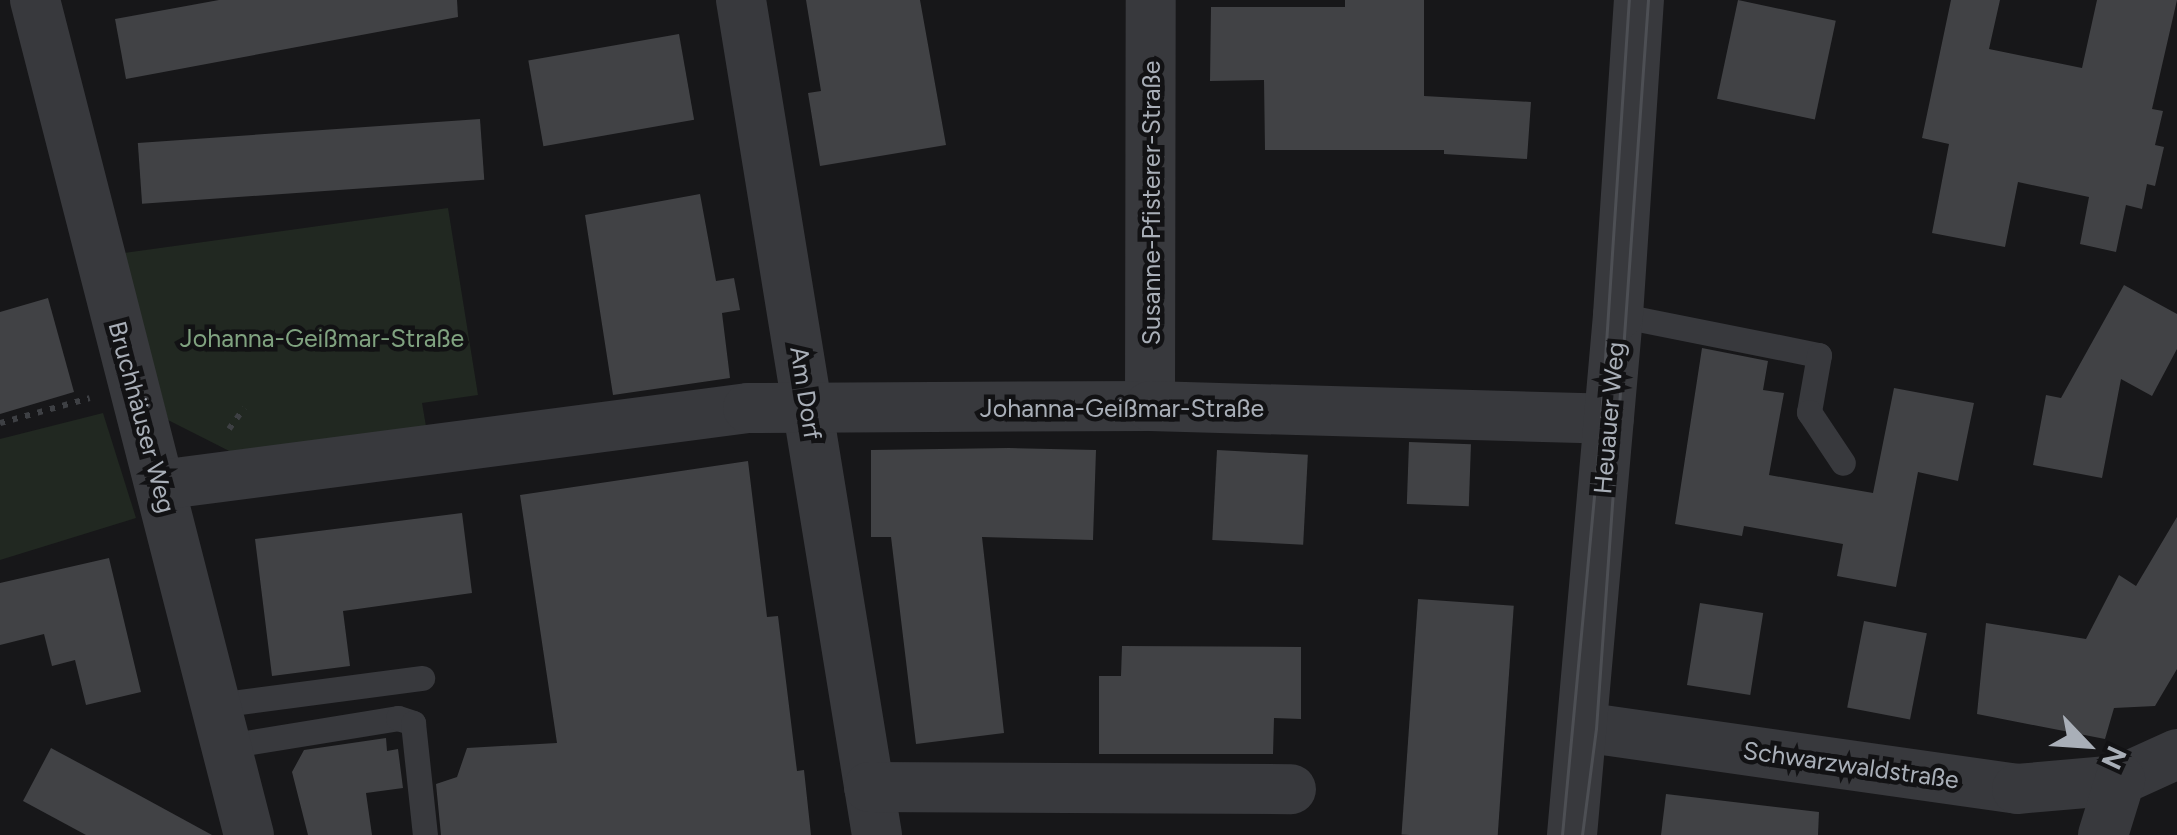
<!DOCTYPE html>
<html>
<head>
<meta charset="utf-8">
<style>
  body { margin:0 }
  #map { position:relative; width:2177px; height:835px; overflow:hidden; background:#171719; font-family:Figtree,sans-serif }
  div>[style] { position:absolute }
  .green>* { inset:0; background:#212821 }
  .building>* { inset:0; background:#414245; transform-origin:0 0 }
  .path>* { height:6px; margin-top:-3px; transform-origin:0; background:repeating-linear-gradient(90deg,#3e4044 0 5px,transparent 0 13px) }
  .lane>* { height:25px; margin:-12.5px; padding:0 12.5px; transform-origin:12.5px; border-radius:12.5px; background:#38393d }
  .street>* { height:50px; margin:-25px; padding:0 25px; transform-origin:25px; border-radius:25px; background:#38393d }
  .tram>* { height:2.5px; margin:-1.25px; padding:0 1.25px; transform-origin:1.25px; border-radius:1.25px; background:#4d4f54 }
  span { translate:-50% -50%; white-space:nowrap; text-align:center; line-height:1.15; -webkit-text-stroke:9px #121214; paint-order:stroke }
  .street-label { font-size:25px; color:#a9afb8 }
  .park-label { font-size:25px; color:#80a380 }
  .north { position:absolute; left:2037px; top:695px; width:100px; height:100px; -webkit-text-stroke:8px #121214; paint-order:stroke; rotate:115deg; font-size:28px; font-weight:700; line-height:40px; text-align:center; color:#a9afb8 }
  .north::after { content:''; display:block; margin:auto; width:35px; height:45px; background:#a9afb8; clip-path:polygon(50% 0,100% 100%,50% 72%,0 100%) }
</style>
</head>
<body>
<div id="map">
  <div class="green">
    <div style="clip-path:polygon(448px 208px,478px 395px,422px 403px,428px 438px,247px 460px,168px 420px,124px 253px)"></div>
    <div style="clip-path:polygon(103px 413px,136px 518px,0 560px,0 439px)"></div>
  </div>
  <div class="building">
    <div style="clip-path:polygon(219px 0,457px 0,458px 17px,126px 79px,115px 19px)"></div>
    <div style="clip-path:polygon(806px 0,920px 0,946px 145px,820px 166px,808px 93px,821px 91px)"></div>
    <div style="clip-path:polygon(1345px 0,1424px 0,1424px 96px,1531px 102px,1527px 159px,1444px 154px,1444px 150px,1265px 150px,1264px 80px,1210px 81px,1211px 7px,1345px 7px)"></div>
    <div style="left:1738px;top:0;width:100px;height:101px;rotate:12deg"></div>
    <div style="clip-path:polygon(1951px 0,2000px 0,1989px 49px,2082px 68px,2097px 0,2177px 0,2152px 109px,2163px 111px,2155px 145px,2164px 147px,2155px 186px,2147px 184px,2142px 209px,2126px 205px,2116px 252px,2080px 244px,2089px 197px,2018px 182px,2005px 247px,1932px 233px,1949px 144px,1922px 138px)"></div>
    <div style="left:679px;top:34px;width:87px;height:153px;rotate:80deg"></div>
    <div style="left:480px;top:119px;width:61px;height:343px;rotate:86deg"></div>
    <div style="clip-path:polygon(700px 194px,716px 281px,734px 278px,740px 310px,722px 313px,730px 378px,613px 395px,585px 215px)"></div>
    <div style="clip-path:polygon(2124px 285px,2177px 314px,2177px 349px,2152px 396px,2121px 379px,2102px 478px,2033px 465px,2046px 395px,2061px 398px)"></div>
    <div style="clip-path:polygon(48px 298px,74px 392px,0 414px,0 312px)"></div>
    <div style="clip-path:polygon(1702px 348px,1768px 361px,1763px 390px,1784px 393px,1769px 475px,1873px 493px,1894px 388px,1974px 403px,1958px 481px,1918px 472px,1896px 587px,1837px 576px,1843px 544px,1744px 526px,1742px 536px,1675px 524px)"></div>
    <div style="left:1409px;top:442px;width:62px;height:62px;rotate:2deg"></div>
    <div style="clip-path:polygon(1009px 448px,1096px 450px,1093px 540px,982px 537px,1004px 733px,916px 744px,891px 537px,871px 537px,871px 450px)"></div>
    <div style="left:1217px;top:450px;width:91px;height:90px;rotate:3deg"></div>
    <div style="clip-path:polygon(748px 461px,767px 617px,778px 616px,797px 771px,804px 770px,811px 835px,441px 835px,436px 784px,457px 777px,467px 748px,557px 743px,520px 495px)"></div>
    <div style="clip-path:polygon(462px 513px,472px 593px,343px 611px,350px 666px,272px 676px,255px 539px)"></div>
    <div style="clip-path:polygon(2177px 517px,2177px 669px,2155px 706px,2114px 708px,2105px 739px,1977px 714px,1986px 623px,2086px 639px,2119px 575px,2136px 586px)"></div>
    <div style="clip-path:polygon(109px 558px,141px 692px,86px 705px,75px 660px,52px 666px,44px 634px,0 645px,0 583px)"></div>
    <div style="left:1418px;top:599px;width:96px;height:236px;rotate:4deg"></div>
    <div style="left:1700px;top:603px;width:64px;height:83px;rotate:9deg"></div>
    <div style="left:1864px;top:621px;width:64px;height:88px;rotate:11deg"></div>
    <div style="clip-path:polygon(1122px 646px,1301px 647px,1301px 719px,1274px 718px,1273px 754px,1099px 754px,1099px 676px,1121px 676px)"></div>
    <div style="clip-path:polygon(386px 738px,387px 751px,398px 749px,403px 788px,366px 793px,372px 835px,308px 835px,292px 772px,304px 750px)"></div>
    <div style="clip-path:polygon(51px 748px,135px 793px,212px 835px,86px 835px,23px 801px)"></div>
    <div style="clip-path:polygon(1666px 794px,1819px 812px,1818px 835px,1661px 835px)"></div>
  </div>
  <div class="path">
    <div style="left:0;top:423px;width:93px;rotate:-15.5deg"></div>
    <div style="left:229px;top:429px;width:26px;rotate:-54deg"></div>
  </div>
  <div class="lane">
    <div style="left:1618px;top:315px;width:205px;rotate:11.3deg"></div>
    <div style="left:1819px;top:355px;width:58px;rotate:100deg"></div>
    <div style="left:1809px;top:412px;width:61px;rotate:56.3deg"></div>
    <div style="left:217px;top:705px;width:207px;rotate:-7.5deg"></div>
    <div style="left:227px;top:746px;width:173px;rotate:-9.3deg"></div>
    <div style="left:398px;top:718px;width:16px;rotate:18deg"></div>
    <div style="left:413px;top:723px;width:113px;rotate:83.9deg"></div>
  </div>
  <div class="street">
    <div style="left:35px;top:0;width:862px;rotate:75.63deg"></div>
    <div style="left:741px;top:0;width:846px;rotate:80.75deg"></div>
    <div style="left:1150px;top:406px;width:406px;rotate:-89.9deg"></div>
    <div style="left:160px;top:485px;width:593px;rotate:-7.46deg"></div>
    <div style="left:748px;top:408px;width:402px;rotate:-0.3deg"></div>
    <div style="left:1150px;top:406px;width:459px;rotate:1.6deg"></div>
    <div style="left:1582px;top:727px;width:439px;rotate:8.1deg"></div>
    <div style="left:2017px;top:789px;width:103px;rotate:-5deg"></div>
    <div style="left:2120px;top:780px;width:63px;rotate:-24.5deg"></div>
    <div style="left:869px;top:787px;width:422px;rotate:0.3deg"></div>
    <div style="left:1572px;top:835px;width:522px;rotate:-84.94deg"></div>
    <div style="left:1618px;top:315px;width:316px;rotate:-86.2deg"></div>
    <div style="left:2103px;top:835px;width:58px;rotate:-72.8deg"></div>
  </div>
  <div class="tram">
    <div style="left:1562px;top:835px;width:418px;rotate:-84.6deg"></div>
    <div style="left:1601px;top:419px;width:420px;rotate:-86.2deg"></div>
    <div style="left:1582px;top:835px;width:107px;rotate:-82.5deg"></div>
    <div style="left:1596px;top:729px;width:731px;rotate:-85.92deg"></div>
  </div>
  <div class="street-label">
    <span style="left:1151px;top:203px;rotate:-90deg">Susanne-Pfisterer-Straße</span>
    <span style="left:806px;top:393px;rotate:81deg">Am Dorf</span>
    <span style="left:1122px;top:408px">Johanna-Geißmar-Straße</span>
    <span style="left:142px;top:417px;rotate:75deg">Bruchhäuser Weg</span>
    <span style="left:1609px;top:418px;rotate:-85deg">Heuauer Weg</span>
    <span style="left:1851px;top:765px;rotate:8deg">Schwarzwaldstraße</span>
  </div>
  <div class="park-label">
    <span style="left:322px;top:338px">Johanna-Geißmar-Straße</span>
  </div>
  <div class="north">N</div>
</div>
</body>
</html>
